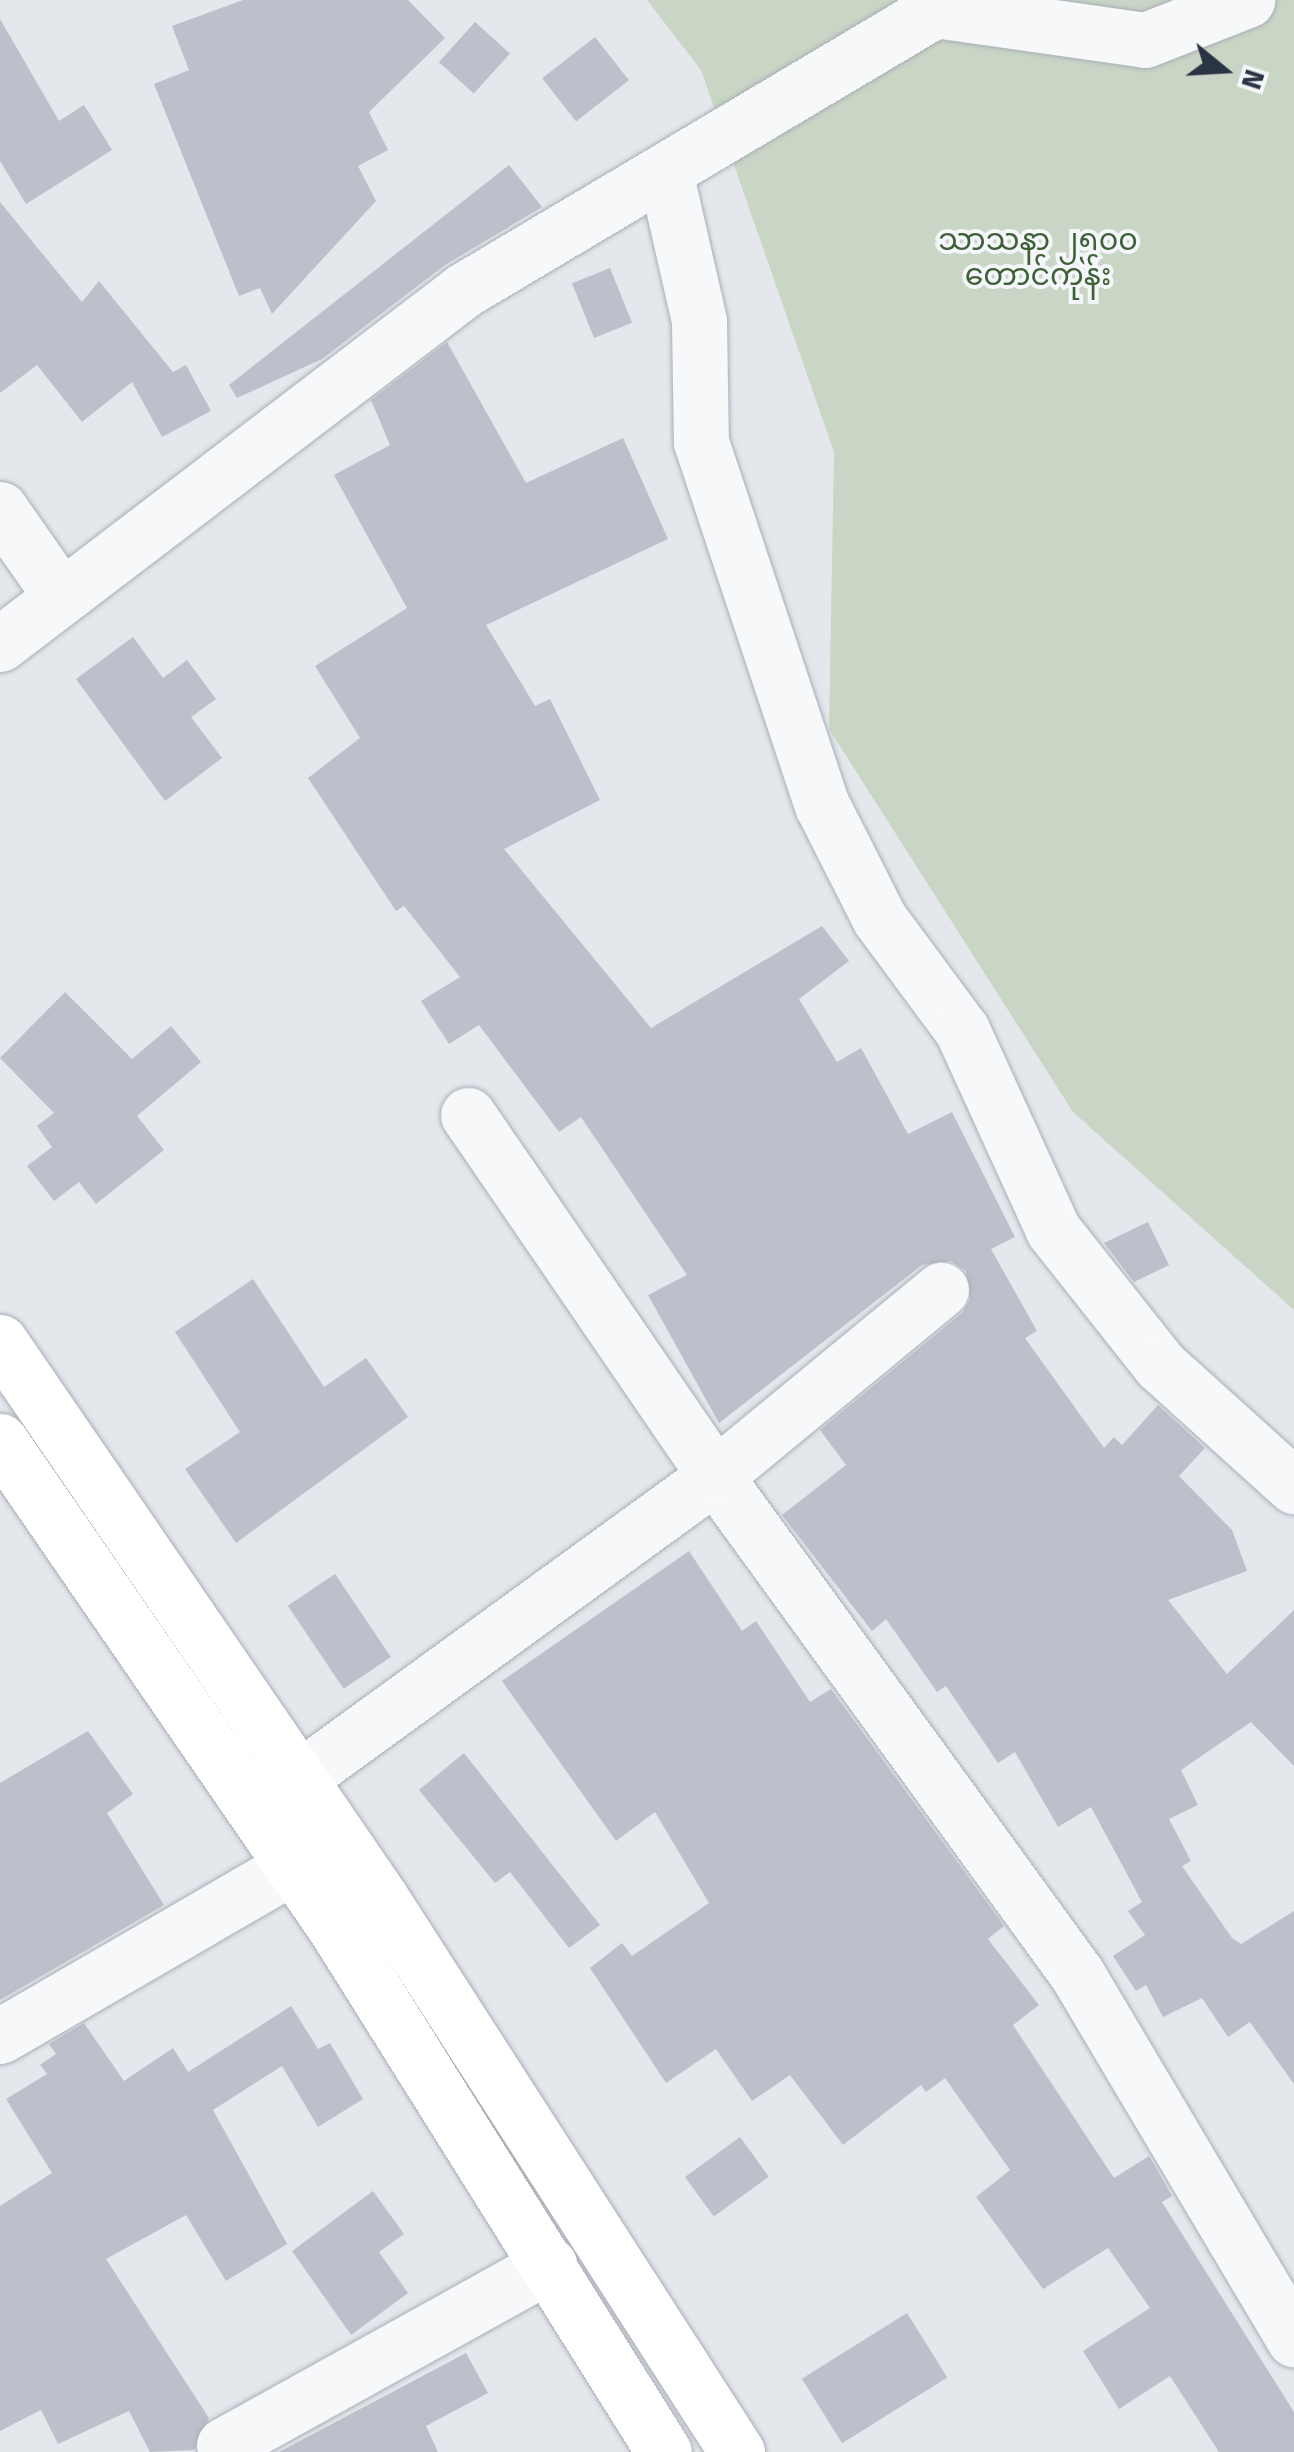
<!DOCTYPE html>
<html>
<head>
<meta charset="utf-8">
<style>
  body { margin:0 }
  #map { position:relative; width:1294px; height:2452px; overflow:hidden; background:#e4e7ec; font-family:"Fira Sans","Noto Sans Myanmar",sans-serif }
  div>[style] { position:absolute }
  .green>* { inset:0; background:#c9d6c5 }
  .building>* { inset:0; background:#bbc0ca; transform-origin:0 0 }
  .roads { filter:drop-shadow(0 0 2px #a9aeb7) drop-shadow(0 0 2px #a9aeb7) }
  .minor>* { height:55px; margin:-27.5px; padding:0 27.5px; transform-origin:27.5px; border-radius:27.5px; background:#f7f8fa }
  .major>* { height:55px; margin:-27.5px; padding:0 27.5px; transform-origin:27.5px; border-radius:27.5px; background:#fff }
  span { translate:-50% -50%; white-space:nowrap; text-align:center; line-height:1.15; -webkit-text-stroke:8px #f4f6f9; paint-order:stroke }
  .park-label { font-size:30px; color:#3f6138 }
  .north { position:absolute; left:1174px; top:20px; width:100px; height:100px; -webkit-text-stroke:8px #f4f6f9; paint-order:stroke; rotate:108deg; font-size:28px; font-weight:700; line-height:40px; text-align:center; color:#2b3445 }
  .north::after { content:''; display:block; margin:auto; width:35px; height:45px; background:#2b3445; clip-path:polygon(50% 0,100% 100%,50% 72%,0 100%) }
</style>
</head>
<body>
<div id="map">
  <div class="green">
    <div style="clip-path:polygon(647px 0,1294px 0,1294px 1310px,1073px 1112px,829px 729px,834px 452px,701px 70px)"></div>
  </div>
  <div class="building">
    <div style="clip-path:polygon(243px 0,408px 0,445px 38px,369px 112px,388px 150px,358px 166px,376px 201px,272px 314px,260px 288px,239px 296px,154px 84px,189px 70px,172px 26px)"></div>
    <div style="clip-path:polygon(0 19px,59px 121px,84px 105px,112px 150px,26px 204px,0 161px)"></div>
    <div style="left:475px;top:22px;width:47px;height:54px;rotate:42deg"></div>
    <div style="left:595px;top:37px;width:55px;height:67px;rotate:52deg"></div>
    <div style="clip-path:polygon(509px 165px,542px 207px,445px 265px,322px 359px,237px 398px,229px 385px)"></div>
    <div style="clip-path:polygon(0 202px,82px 302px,99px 281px,173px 372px,186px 365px,211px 411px,162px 437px,132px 382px,82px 422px,37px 365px,0 393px)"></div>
    <div style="left:610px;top:268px;width:59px;height:41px;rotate:68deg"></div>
    <div style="clip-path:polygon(447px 342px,526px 483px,623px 438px,668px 539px,486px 625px,535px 706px,550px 699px,600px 800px,504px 849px,651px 1028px,822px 926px,849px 961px,799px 999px,837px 1062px,861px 1048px,908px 1134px,952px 1112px,1015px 1237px,991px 1249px,1037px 1331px,1025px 1338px,1104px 1448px,1114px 1437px,1122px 1445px,1158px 1405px,1205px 1448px,1179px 1476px,1232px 1530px,1247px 1571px,1168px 1600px,1227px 1674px,1294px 1610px,1294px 1766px,1251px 1722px,1181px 1770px,1198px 1805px,1169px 1819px,1191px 1861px,1182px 1866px,1232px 1938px,1241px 1944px,1294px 1911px,1294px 2084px,1250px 2022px,1228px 2037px,1202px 1998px,1163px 2017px,1146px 1985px,1136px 1991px,1113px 1956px,1145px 1935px,1128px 1911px,1142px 1902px,1091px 1807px,1058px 1827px,1015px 1752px,998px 1763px,946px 1686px,937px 1692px,886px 1619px,872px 1631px,782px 1515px,846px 1465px,820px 1430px,962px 1313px,970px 1300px,966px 1271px,951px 1261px,922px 1265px,719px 1423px,648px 1295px,687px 1275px,581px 1117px,559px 1132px,479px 1025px,449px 1044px,421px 1001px,460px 977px,404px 906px,396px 911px,308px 778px,360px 738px,315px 666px,407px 608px,334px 475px,390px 445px,371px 400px)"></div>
    <div style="clip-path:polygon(133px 637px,163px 678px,187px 660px,216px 699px,191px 717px,222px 758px,165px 801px,76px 679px)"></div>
    <div style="clip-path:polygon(65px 992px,132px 1059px,171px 1026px,201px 1062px,137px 1116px,164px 1150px,96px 1204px,79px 1182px,54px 1201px,27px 1166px,52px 1147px,37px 1126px,54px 1113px,0 1058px)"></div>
    <div style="clip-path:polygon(1148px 1222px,1169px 1265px,1134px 1282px,1104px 1243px)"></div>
    <div style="clip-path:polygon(253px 1279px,324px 1387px,366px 1358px,408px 1417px,236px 1543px,185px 1469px,240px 1432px,175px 1332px)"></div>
    <div style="clip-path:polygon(689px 1551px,742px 1631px,756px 1621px,810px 1702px,831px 1689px,1004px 1926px,988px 1939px,1039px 2005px,1013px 2025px,1114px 2178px,1149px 2156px,1172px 2196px,1162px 2202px,1294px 2412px,1294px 2452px,1219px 2452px,1170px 2376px,1119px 2409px,1083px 2351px,1150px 2308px,1108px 2248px,1043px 2289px,976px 2197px,1010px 2170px,945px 2078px,926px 2092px,921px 2085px,843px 2145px,790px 2075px,752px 2101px,716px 2049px,666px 2083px,590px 1968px,622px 1943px,632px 1956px,709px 1903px,655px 1812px,616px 1841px,502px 1681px)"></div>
    <div style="left:335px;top:1574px;width:100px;height:57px;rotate:56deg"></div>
    <div style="clip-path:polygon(88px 1731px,133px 1794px,107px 1813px,164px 1905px,0 2000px,0 1783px)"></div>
    <div style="clip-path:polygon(464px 1753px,600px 1925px,569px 1948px,510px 1872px,495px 1883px,419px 1790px)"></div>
    <div style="clip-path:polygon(291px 2006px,318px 2049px,330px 2043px,363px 2099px,318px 2127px,282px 2066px,213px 2110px,287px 2244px,226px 2281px,186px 2215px,106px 2259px,209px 2418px,194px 2450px,150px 2452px,129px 2411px,58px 2444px,41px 2410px,0 2431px,0 2206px,52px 2173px,6px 2099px,47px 2074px,40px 2065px,56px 2054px,49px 2044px,84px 2023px,124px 2081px,173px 2048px,188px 2072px)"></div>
    <div style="left:740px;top:2137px;width:49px;height:68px;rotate:54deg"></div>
    <div style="clip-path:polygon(373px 2191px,404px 2234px,379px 2252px,408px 2293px,351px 2335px,292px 2251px)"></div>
    <div style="left:907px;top:2313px;width:76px;height:124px;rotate:58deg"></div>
    <div style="clip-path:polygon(466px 2353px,488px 2393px,426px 2426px,438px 2452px,279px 2452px)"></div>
  </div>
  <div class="roads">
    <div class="minor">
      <div style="left:665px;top:172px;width:153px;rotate:77.1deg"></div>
      <div style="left:699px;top:321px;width:121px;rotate:89.1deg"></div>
      <div style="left:701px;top:442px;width:383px;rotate:71.6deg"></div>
      <div style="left:822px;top:805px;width:127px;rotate:63.2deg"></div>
      <div style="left:879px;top:918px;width:139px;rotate:53.5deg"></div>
      <div style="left:962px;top:1030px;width:220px;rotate:65.5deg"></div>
      <div style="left:1053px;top:1230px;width:172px;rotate:51.6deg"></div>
      <div style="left:1160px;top:1365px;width:181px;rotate:42.1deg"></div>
      <div style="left:0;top:509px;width:105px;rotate:55.1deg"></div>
      <div style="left:0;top:644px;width:584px;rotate:-37.34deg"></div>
      <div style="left:464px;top:290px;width:548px;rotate:-30.73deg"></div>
      <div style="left:935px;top:10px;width:212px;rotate:8.1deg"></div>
      <div style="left:1145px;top:40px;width:110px;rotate:-21.4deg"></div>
      <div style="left:468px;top:1115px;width:437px;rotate:55.6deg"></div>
      <div style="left:715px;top:1476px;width:616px;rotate:53.99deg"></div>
      <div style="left:1077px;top:1974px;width:425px;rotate:59.3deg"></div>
      <div style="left:262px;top:1805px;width:560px;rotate:-35.99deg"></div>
      <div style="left:715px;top:1476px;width:293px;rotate:-39.5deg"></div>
      <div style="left:0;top:2036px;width:337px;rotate:-30.1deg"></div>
      <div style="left:224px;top:2445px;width:372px;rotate:-29deg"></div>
    </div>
    <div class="major">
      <div style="left:0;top:1342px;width:673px;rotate:55.6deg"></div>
      <div style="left:380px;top:1897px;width:660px;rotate:57.25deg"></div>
      <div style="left:0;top:1441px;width:592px;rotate:55.45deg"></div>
      <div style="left:336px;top:1929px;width:617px;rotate:57.91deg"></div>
    </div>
  </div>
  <div class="park-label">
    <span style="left:1038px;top:257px">သာသနာ ၂၅၀၀<br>တောင်ကုန်း</span>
  </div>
  <div class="north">N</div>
</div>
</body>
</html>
